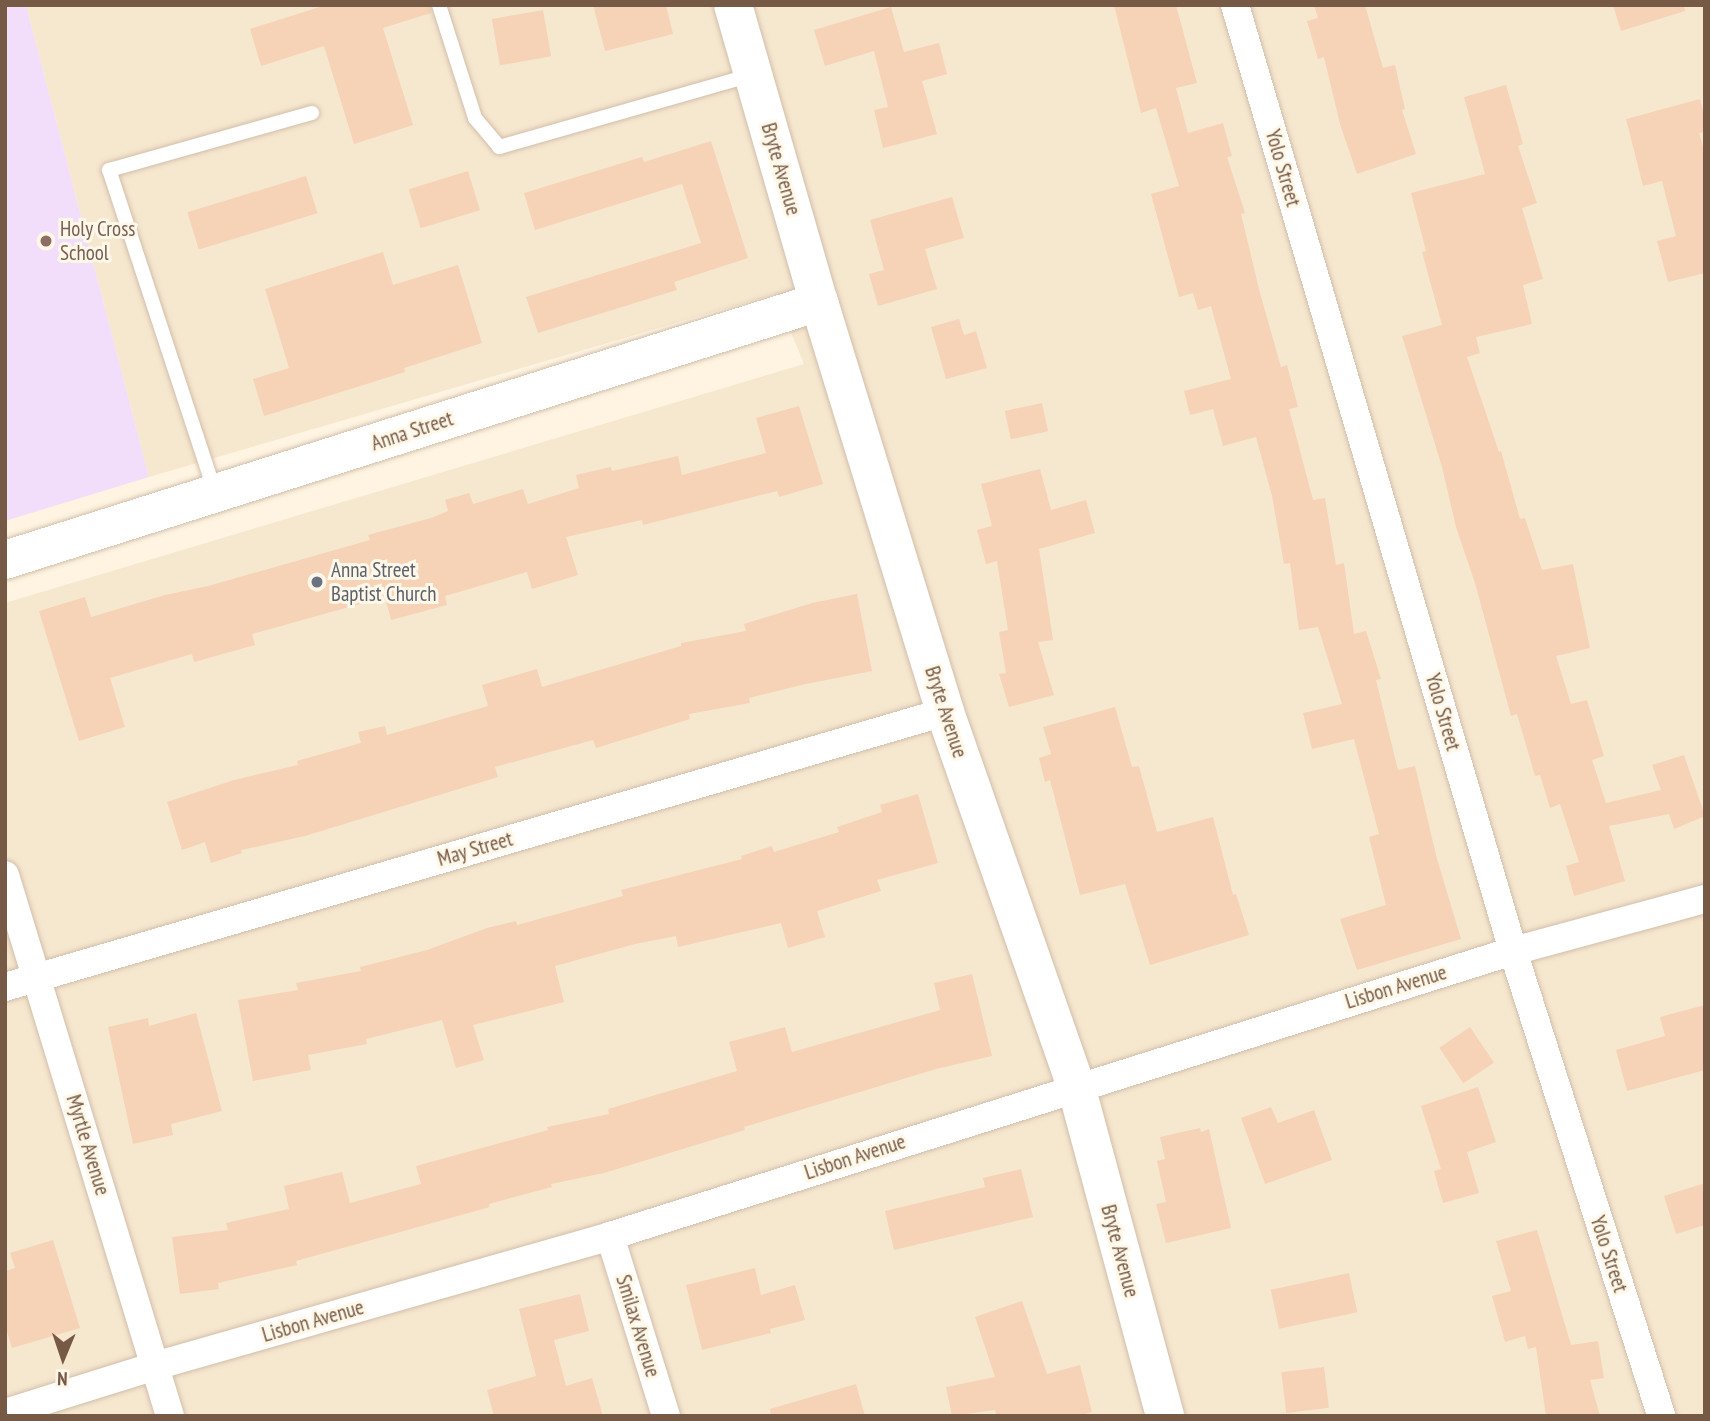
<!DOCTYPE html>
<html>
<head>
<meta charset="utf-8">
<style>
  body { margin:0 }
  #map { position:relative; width:1710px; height:1421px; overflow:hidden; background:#fef4e1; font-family:"PT Sans Narrow",sans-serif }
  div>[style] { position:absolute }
  .residential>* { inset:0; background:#f6e7cf }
  .education>* { inset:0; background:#f2defa }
  .building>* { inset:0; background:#f6d3b7; transform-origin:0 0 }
  .roads { filter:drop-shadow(0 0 2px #d2beaa) drop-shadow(0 0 2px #d2beaa) }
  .lane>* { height:14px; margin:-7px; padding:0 7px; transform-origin:7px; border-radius:7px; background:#fff }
  .street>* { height:28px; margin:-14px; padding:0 14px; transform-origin:14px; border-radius:14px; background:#fff }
  .secondary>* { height:38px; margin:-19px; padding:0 19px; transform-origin:19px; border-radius:19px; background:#fff }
  .dots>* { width:19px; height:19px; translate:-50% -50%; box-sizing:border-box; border:4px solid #fff8e9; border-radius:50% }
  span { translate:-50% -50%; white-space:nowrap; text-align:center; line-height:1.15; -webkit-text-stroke:6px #fff8e9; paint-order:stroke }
  .street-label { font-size:21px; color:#775a46 }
  .education-label { font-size:21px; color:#785e54 }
  .left { translate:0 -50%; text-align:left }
  .worship-label { font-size:21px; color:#5b616d }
  .frame { position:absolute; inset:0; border:7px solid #775a46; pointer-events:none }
  .north { position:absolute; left:28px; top:1323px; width:70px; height:70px; -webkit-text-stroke:5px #fff8e9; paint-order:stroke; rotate:182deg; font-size:19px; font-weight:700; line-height:28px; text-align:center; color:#775a46 }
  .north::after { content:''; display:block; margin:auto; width:24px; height:32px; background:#775a46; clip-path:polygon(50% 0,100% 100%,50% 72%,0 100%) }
</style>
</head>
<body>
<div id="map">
  <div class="residential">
    <div style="clip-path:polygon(26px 5px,1705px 5px,1705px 1416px,5px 1416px,5px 603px,804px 364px,775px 294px,149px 477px)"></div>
  </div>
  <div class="education">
    <div style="clip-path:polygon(5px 5px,26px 5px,149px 477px,5px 521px)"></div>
  </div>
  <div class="building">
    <div style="clip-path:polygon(326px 5px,430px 5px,431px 13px,383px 28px,413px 125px,354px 144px,324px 46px,261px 66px,250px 29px)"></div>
    <div style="clip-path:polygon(593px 5px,666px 5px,673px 34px,605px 51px)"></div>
    <div style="clip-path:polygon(1114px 5px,1176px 5px,1197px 83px,1176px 88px,1188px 133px,1223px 123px,1232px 156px,1227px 157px,1245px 213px,1241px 214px,1260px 293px,1281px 367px,1287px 365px,1298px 407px,1289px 409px,1313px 500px,1325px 498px,1336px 565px,1344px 563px,1354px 634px,1366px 631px,1381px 679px,1376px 680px,1398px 770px,1415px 766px,1437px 859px,1461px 939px,1357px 970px,1340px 919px,1386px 905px,1369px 837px,1379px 834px,1354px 739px,1312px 749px,1303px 713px,1342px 704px,1318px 627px,1299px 630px,1290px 563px,1284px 564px,1272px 496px,1256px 437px,1223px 446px,1213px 409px,1190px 415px,1184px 391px,1231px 379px,1211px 306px,1198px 310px,1193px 293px,1179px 297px,1151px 194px,1179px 186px,1156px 108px,1141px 113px)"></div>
    <div style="clip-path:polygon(1314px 5px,1365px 5px,1383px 68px,1395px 65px,1405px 109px,1402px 110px,1416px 154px,1357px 174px,1340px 124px,1324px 57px,1318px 59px,1307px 21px,1318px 18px)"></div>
    <div style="clip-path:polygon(1613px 5px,1684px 5px,1685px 11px,1621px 31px)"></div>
    <div style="clip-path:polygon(891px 7px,904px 52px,939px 43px,947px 74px,922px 81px,937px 134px,883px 148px,874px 110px,888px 107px,874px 51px,825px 66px,814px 30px)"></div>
    <div style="left:543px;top:10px;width:47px;height:52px;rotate:80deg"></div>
    <div style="clip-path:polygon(1506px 85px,1523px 144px,1518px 146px,1537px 203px,1522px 208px,1543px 279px,1523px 285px,1532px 324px,1476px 337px,1480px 353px,1467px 357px,1499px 452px,1501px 451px,1520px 519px,1525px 518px,1542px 570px,1573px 564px,1590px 648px,1556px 656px,1571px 704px,1587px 700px,1604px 756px,1592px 760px,1606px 803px,1661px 790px,1652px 765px,1684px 755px,1705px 816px,1674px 829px,1669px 814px,1609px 826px,1625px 881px,1574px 896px,1566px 866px,1579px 862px,1560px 804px,1550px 808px,1540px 775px,1535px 776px,1517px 714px,1511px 716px,1475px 583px,1456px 527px,1442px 467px,1402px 336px,1442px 325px,1422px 252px,1426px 251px,1411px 193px,1485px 174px,1464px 97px)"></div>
    <div style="clip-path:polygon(1700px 99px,1705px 118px,1705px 132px,1699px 133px,1705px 153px,1705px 273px,1668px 282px,1657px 241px,1676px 236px,1662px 181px,1643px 186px,1626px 119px)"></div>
    <div style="clip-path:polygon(711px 141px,748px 258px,674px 282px,677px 290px,538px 333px,526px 297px,701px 243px,682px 184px,535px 230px,524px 193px,642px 157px,644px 162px)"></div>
    <div style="left:468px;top:171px;width:41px;height:62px;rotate:73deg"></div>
    <div style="left:306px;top:176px;width:39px;height:124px;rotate:73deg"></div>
    <div style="clip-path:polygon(952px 197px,964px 238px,925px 249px,937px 289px,878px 306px,869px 274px,884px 270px,870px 220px)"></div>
    <div style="clip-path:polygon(383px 252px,393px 285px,458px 265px,482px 343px,404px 368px,405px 372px,264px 416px,253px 379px,289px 368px,265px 289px)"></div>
    <div style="clip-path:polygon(959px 319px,964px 335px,976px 331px,987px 368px,946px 379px,931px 327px)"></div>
    <div style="left:1042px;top:403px;width:29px;height:38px;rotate:78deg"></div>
    <div style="clip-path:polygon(799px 406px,823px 484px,779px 497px,777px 491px,643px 525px,642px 520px,566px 537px,578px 575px,532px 589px,527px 572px,445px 596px,447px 605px,391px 620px,385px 597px,252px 634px,255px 645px,194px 662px,192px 654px,110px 678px,125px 727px,79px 741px,39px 611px,85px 597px,91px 617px,165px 595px,208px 586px,370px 540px,368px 535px,431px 518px,448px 511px,445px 500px,469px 493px,473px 504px,523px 489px,528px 504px,579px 488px,576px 475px,611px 467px,612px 471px,678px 456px,682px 475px,766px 453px,756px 418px)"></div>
    <div style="clip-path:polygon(1040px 469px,1051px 510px,1086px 500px,1095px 533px,1039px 549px,1053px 640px,1038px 642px,1054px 695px,1009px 707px,999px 674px,1006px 673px,999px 632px,1008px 630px,997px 561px,986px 564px,977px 530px,992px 526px,981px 484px)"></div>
    <div style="clip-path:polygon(857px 594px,872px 671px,806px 684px,749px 698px,750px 703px,689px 714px,690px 719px,596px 748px,593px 740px,495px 767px,498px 777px,305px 836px,241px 850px,242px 853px,211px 863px,205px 842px,182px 850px,167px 802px,234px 780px,298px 765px,297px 761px,361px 743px,358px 732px,385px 726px,387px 735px,488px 706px,482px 685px,537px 669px,542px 687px,681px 646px,681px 643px,746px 631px,744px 624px,812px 603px)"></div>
    <div style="clip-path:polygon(1115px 707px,1132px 767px,1139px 766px,1157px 832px,1213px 817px,1233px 895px,1236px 894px,1249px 935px,1150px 965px,1125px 884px,1080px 895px,1050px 780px,1045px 782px,1039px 758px,1051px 754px,1043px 727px)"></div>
    <div style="clip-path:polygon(918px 794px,938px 863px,877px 880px,881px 891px,817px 911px,825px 937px,788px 948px,781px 923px,678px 947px,676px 936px,635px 944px,555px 966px,564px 1002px,473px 1025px,484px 1060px,456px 1068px,442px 1020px,366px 1039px,367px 1044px,308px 1055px,311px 1070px,253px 1081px,238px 1000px,298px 990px,296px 983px,361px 971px,360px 967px,427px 950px,487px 928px,516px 921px,517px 925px,623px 896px,621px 890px,742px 859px,741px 856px,772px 846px,774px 852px,839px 832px,837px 827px,882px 812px,880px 805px)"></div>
    <div style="clip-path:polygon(972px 974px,992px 1056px,936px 1069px,744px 1127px,745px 1130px,604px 1173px,551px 1184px,552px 1187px,489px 1204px,490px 1207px,296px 1261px,297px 1265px,218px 1283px,219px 1289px,180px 1294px,172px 1237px,228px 1230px,226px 1223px,289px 1209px,284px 1186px,342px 1172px,350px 1203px,421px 1184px,416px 1166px,548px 1130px,547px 1127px,609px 1114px,608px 1109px,737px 1071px,729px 1042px,785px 1027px,792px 1052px,940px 1010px,934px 983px)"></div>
    <div style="clip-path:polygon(1705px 1005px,1705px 1070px,1627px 1091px,1616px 1050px,1665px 1036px,1660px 1017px)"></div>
    <div style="clip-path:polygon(196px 1013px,222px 1111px,171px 1124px,173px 1135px,133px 1144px,108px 1027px,148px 1018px,149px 1026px)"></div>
    <div style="left:1470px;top:1027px;width:43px;height:37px;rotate:56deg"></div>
    <div style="clip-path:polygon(1478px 1087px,1496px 1142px,1467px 1152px,1479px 1193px,1443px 1203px,1434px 1171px,1441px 1169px,1421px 1106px)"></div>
    <div style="clip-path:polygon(1271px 1107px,1278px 1123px,1314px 1110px,1332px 1160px,1265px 1184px,1241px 1118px)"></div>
    <div style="clip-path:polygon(1200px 1128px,1201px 1132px,1209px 1129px,1231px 1228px,1166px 1243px,1156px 1204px,1166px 1202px,1157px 1161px,1165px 1159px,1160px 1137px)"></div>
    <div style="clip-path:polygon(1021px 1169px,1033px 1217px,894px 1250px,885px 1211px,985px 1187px,983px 1178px)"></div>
    <div style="clip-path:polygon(1705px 1183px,1705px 1225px,1676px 1234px,1664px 1196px)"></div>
    <div style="clip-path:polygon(1537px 1230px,1571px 1345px,1598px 1341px,1604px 1378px,1590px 1380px,1600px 1416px,1546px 1416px,1536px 1347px,1528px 1349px,1525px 1336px,1505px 1342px,1492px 1296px,1511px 1291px,1496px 1241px)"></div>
    <div style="clip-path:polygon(53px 1240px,80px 1328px,12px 1348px,5px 1325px,5px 1271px,15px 1268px,10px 1253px)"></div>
    <div style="clip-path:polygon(755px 1268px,761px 1295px,795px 1285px,805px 1320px,770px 1329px,771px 1333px,702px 1350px,686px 1285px)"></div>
    <div style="left:1349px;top:1273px;width:40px;height:80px;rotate:78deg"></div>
    <div style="clip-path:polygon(580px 1294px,589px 1331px,554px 1340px,566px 1386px,592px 1378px,603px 1416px,494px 1416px,487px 1390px,536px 1376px,519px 1309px)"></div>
    <div style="clip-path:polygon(1022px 1301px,1047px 1374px,1080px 1365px,1092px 1412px,1078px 1416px,997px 1416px,995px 1410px,952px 1416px,946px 1387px,995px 1377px,975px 1317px)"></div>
    <div style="left:1324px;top:1367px;width:41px;height:43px;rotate:83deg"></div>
    <div style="clip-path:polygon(856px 1384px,865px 1416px,771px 1416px,770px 1409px)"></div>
  </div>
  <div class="roads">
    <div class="lane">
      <div style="left:439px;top:5px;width:119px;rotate:72.3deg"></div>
      <div style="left:475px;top:118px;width:38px;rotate:50deg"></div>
      <div style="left:499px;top:147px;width:263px;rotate:-15.9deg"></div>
      <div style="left:215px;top:492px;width:339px;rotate:-108.2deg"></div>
      <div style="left:109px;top:170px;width:211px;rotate:-15.7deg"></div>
    </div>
    <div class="street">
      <div style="left:1235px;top:5px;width:986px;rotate:73.62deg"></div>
      <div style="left:1513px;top:951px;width:488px;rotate:72.3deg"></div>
      <div style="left:5px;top:875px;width:566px;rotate:73.04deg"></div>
      <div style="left:5px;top:987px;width:979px;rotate:-16.31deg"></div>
      <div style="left:610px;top:1236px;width:189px;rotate:72.7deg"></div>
      <div style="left:5px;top:1413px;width:157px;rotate:-17.4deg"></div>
      <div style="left:155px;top:1366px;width:473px;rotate:-15.9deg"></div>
      <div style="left:610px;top:1236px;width:947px;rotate:-17.52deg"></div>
      <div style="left:1513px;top:951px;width:199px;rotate:-15.2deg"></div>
    </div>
    <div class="secondary">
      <div style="left:733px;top:5px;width:309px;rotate:73.9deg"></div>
      <div style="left:819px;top:302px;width:429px;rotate:72.9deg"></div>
      <div style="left:945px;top:712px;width:396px;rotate:70.7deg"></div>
      <div style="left:1076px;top:1086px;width:342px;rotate:74.9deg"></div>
      <div style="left:5px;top:560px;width:854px;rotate:-17.59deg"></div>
    </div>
  </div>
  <div class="dots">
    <div style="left:46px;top:241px;background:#8d6e63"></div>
    <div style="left:317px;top:582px;background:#6b7280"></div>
  </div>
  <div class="street-label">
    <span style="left:1283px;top:168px;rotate:74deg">Yolo Street</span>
    <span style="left:781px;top:169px;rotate:74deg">Bryte Avenue</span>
    <span style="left:412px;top:431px;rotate:-18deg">Anna Street</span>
    <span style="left:946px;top:712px;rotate:72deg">Bryte Avenue</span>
    <span style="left:1443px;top:712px;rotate:74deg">Yolo Street</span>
    <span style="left:475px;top:849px;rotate:-16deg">May Street</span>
    <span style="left:1396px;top:987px;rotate:-17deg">Lisbon Avenue</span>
    <span style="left:88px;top:1145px;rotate:73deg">Myrtle Avenue</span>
    <span style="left:855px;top:1157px;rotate:-18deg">Lisbon Avenue</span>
    <span style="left:1120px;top:1251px;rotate:75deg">Bryte Avenue</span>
    <span style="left:1609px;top:1254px;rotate:72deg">Yolo Street</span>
    <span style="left:313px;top:1321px;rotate:-16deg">Lisbon Avenue</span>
    <span style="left:638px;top:1326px;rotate:73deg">Smilax Avenue</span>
  </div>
  <div class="education-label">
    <span class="left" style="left:60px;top:241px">Holy Cross<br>School</span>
  </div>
  <div class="worship-label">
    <span class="left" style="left:331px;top:582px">Anna Street<br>Baptist Church</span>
  </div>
  <div class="frame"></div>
  <div class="north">N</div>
</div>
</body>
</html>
